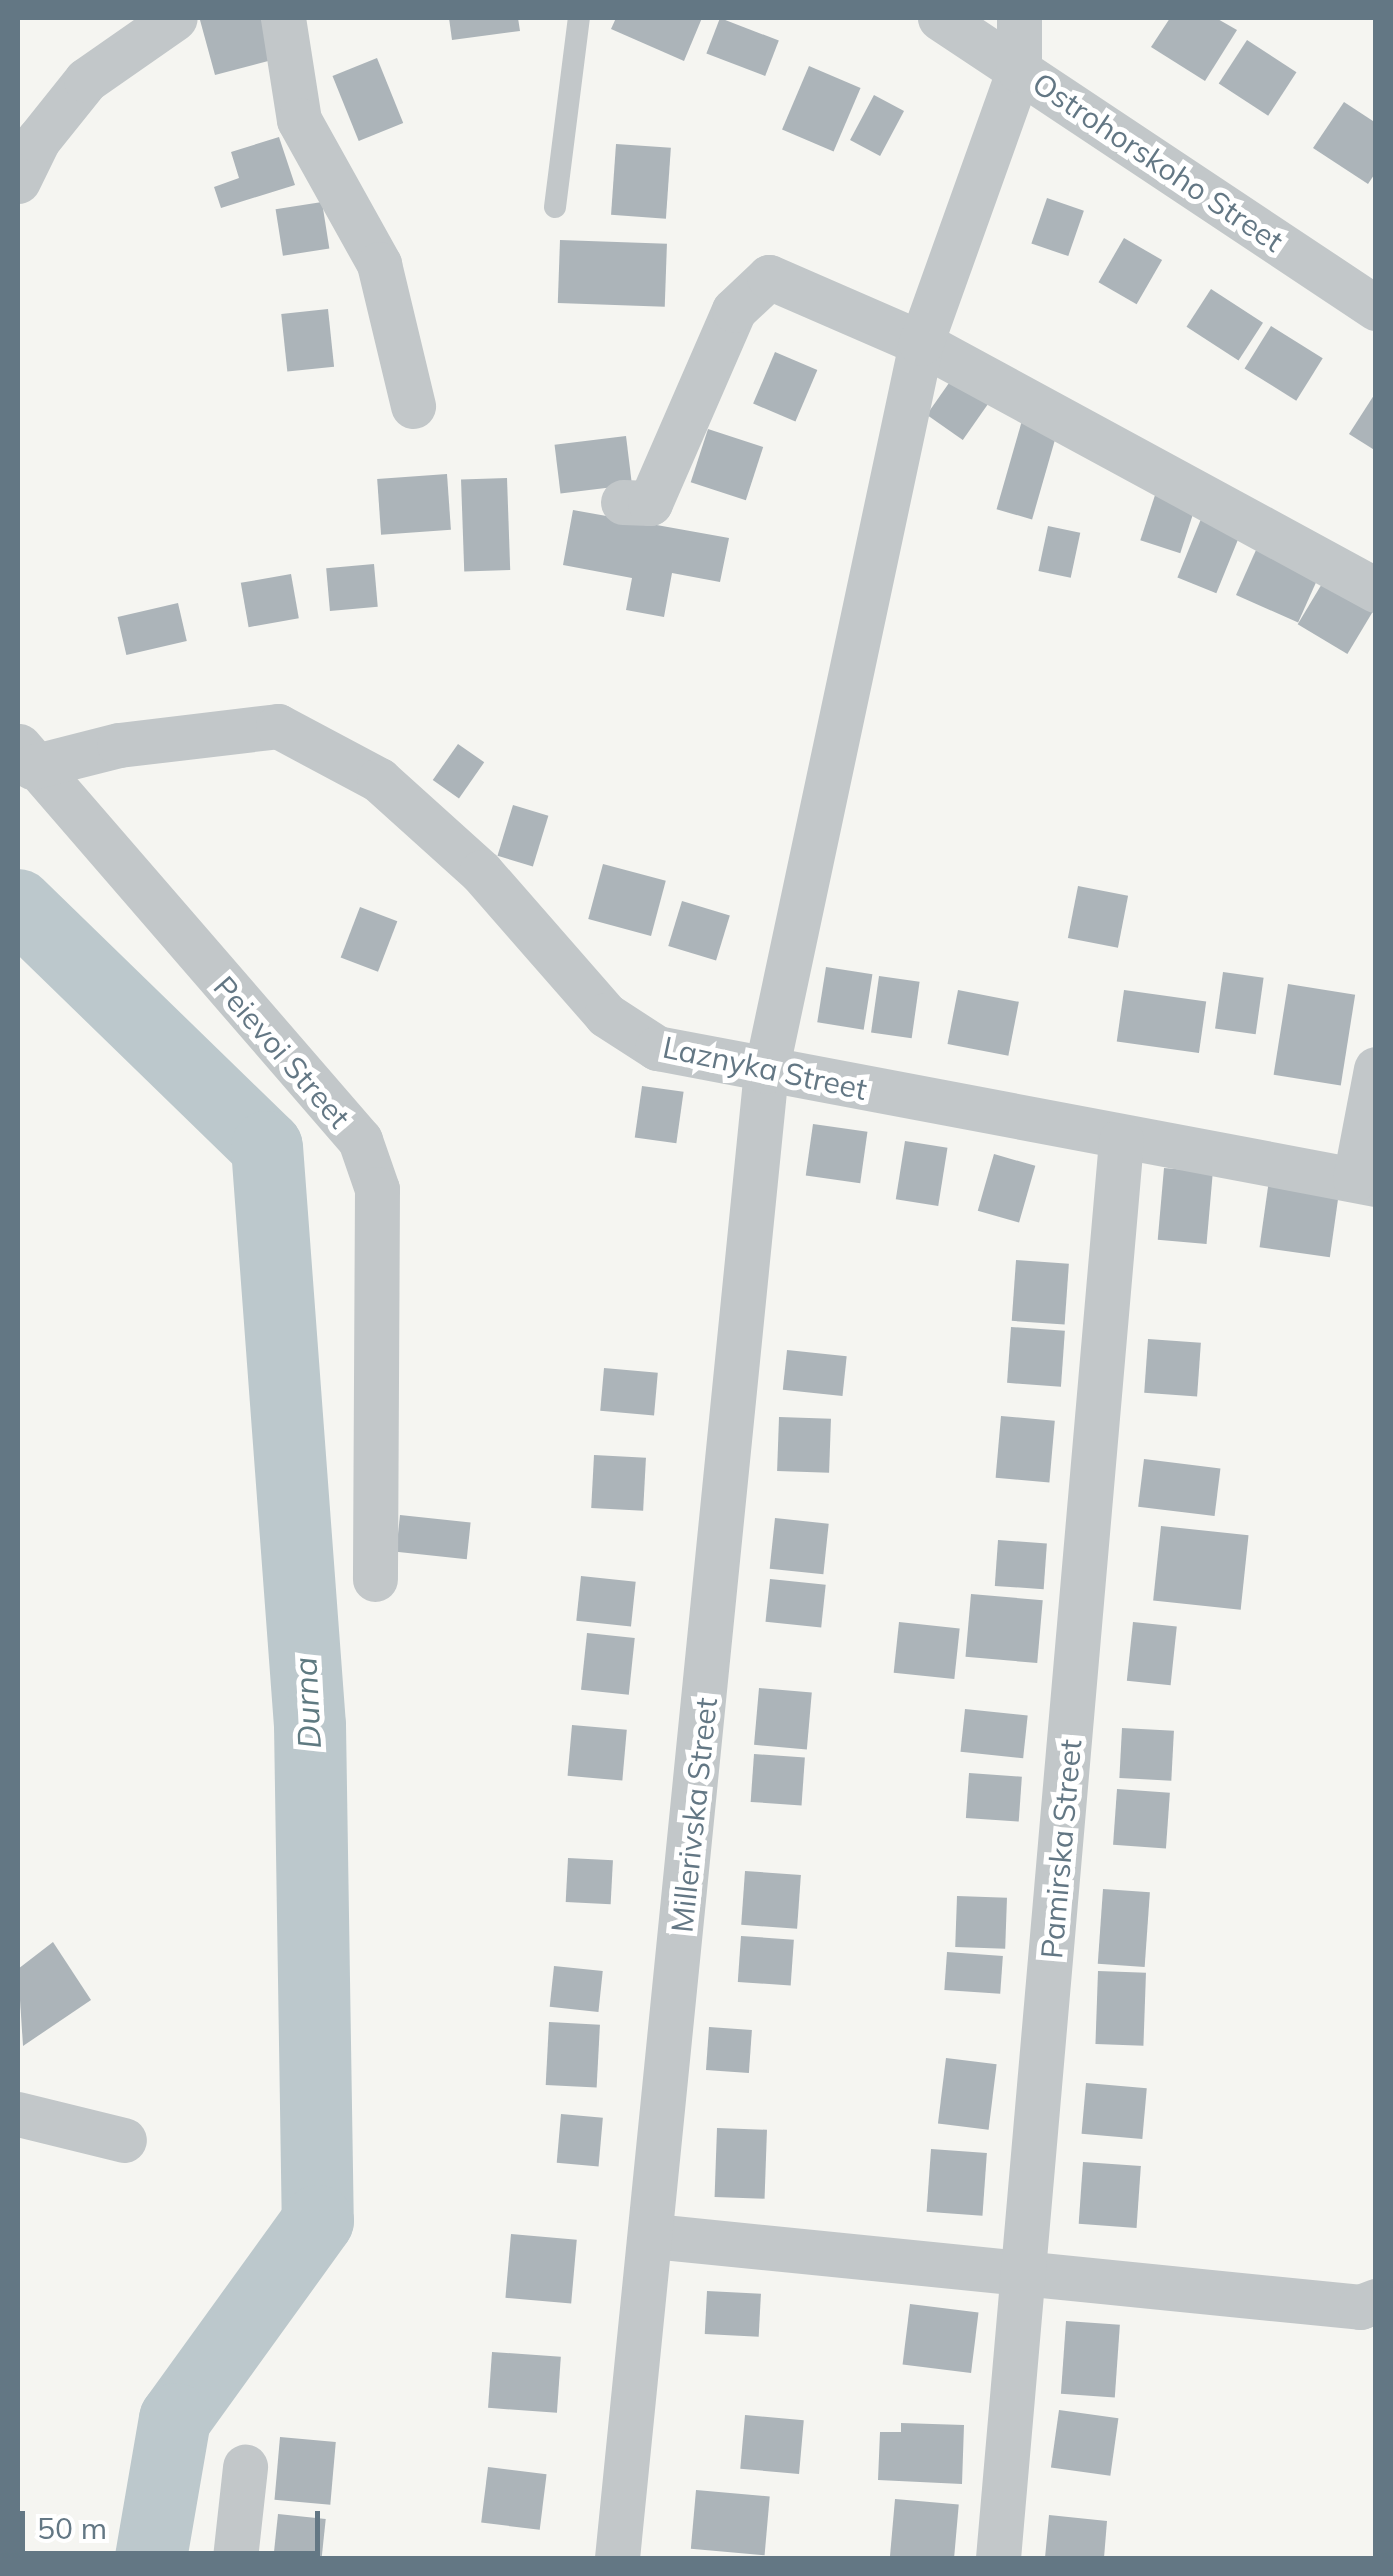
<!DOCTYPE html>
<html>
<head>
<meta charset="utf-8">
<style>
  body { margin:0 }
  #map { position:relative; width:1393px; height:2576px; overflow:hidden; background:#f5f5f1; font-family:Mulish,sans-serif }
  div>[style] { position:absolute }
  .river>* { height:72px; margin:-36px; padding:0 36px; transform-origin:36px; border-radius:36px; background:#bcc8cc }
  .building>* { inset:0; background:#acb4b9; transform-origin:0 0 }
  .lane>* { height:22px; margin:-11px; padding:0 11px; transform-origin:11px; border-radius:11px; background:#c2c7c9 }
  .street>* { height:45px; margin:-22.5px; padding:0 22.5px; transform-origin:22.5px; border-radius:22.5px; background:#c2c7c9 }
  span { translate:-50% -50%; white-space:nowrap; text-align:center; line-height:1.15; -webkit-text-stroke:10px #fff; paint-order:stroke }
  .street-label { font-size:30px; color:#637784 }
  .water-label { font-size:32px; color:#5f7a81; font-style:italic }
  .frame { position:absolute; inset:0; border:20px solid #637784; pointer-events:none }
  .scale { position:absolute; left:20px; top:2511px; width:300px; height:45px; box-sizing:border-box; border:5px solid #637784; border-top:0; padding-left:12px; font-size:30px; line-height:35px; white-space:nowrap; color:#637784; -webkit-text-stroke:8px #fff; paint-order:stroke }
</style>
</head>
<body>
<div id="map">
  <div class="river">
    <div style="left:18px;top:905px;width:347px;rotate:44.2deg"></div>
    <div style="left:267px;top:1147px;width:580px;rotate:85.75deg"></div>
    <div style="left:310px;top:1725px;width:496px;rotate:89.1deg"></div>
    <div style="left:318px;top:2221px;width:244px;rotate:125.8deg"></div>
    <div style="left:175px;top:2419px;width:141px;rotate:99.8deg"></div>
  </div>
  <div class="building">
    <div style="clip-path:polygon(261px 18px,272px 60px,215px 75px,200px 20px)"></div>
    <div style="clip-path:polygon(449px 18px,518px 18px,520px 31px,452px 40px)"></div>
    <div style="clip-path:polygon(616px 18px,702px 18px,684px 61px,611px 29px)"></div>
    <div style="left:720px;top:18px;width:63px;height:38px;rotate:21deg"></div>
    <div style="clip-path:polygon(1170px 18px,1216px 18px,1237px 30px,1205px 81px,1151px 47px)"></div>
    <div style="left:1247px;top:40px;width:59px;height:52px;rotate:33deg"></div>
    <div style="left:377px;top:58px;width:70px;height:48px;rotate:68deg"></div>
    <div style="left:809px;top:66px;width:56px;height:69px;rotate:23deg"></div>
    <div style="left:874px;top:95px;width:34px;height:51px;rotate:28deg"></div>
    <div style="clip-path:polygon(1344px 102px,1376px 123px,1376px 172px,1368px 184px,1313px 148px)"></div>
    <div style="clip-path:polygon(279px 137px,295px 185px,221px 208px,214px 187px,239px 178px,231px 152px)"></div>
    <div style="left:616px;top:144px;width:55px;height:71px;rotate:4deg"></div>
    <div style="left:1047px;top:198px;width:39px;height:48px;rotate:19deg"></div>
    <div style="left:322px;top:202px;width:47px;height:47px;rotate:81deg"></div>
    <div style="left:1124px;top:238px;width:44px;height:51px;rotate:30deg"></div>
    <div style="left:560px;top:240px;width:107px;height:63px;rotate:2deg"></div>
    <div style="left:1211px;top:289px;width:62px;height:45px;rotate:33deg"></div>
    <div style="left:328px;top:309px;width:58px;height:47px;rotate:84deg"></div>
    <div style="left:1271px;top:326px;width:61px;height:50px;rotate:32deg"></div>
    <div style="left:775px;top:352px;width:46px;height:56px;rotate:23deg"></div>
    <div style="left:956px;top:373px;width:44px;height:51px;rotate:35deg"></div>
    <div style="clip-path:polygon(1376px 392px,1376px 451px,1349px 434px)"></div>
    <div style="left:1023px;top:417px;width:37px;height:96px;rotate:16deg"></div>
    <div style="left:708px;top:429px;width:58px;height:56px;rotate:18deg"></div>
    <div style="left:626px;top:436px;width:49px;height:72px;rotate:83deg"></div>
    <div style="left:447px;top:474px;width:56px;height:70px;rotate:86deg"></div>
    <div style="left:507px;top:478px;width:92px;height:46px;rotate:88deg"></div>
    <div style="left:1157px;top:489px;width:42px;height:54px;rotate:18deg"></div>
    <div style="clip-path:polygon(573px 510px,729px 538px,720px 582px,672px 573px,664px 617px,626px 610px,632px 578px,563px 565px)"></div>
    <div style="left:1201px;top:519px;width:42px;height:63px;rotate:22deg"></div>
    <div style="left:1048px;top:526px;width:33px;height:46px;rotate:12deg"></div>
    <div style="left:1260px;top:541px;width:68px;height:59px;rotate:24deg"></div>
    <div style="left:374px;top:564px;width:43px;height:48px;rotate:85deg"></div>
    <div style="left:291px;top:574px;width:45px;height:51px;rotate:80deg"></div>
    <div style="left:1326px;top:577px;width:58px;height:55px;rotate:31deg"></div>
    <div style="left:178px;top:603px;width:39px;height:62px;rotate:77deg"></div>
    <div style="left:458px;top:744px;width:32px;height:44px;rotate:35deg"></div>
    <div style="left:513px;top:805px;width:37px;height:53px;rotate:17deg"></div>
    <div style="left:603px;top:864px;width:65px;height:57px;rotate:15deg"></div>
    <div style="left:1078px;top:886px;width:51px;height:53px;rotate:11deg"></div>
    <div style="left:682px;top:901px;width:50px;height:47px;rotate:17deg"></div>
    <div style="left:360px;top:907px;width:40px;height:54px;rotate:21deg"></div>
    <div style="left:826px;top:967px;width:47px;height:56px;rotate:9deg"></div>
    <div style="left:1223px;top:972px;width:41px;height:57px;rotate:8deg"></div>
    <div style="left:879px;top:976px;width:41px;height:57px;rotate:8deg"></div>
    <div style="left:1288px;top:984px;width:68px;height:92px;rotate:9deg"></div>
    <div style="left:958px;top:990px;width:62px;height:55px;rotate:11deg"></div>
    <div style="left:1124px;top:990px;width:83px;height:52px;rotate:8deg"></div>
    <div style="left:642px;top:1086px;width:42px;height:52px;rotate:8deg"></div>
    <div style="left:813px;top:1124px;width:55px;height:52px;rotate:8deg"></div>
    <div style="left:905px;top:1141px;width:43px;height:59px;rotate:9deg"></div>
    <div style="left:994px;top:1154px;width:43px;height:59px;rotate:16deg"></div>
    <div style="left:1164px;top:1168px;width:49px;height:72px;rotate:5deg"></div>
    <div style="left:1269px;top:1180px;width:71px;height:68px;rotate:8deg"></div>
    <div style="left:1016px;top:1260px;width:53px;height:61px;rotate:4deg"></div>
    <div style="left:1011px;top:1327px;width:54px;height:56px;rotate:4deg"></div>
    <div style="left:1148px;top:1339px;width:53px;height:54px;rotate:4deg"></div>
    <div style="left:787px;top:1350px;width:60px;height:40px;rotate:6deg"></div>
    <div style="left:604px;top:1368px;width:54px;height:43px;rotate:5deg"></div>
    <div style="left:1001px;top:1416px;width:54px;height:62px;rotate:5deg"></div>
    <div style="left:779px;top:1417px;width:52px;height:54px;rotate:2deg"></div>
    <div style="left:594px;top:1455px;width:52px;height:53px;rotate:3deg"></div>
    <div style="left:1144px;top:1459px;width:77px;height:48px;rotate:7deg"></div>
    <div style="left:400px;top:1515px;width:71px;height:37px;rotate:6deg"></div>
    <div style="left:775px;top:1518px;width:54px;height:51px;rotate:6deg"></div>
    <div style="left:1161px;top:1526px;width:88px;height:75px;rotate:6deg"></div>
    <div style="left:998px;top:1540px;width:49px;height:46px;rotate:4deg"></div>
    <div style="left:581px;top:1576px;width:55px;height:45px;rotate:6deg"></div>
    <div style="left:770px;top:1579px;width:56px;height:43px;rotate:6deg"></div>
    <div style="left:971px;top:1594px;width:72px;height:63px;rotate:5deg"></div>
    <div style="left:899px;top:1622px;width:61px;height:51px;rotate:6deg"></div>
    <div style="left:1133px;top:1622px;width:44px;height:59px;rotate:6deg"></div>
    <div style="left:587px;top:1633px;width:48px;height:57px;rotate:6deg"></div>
    <div style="left:759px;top:1688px;width:53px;height:57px;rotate:5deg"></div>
    <div style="left:965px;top:1709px;width:63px;height:43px;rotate:6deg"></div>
    <div style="left:572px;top:1725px;width:55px;height:51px;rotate:5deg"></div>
    <div style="left:1122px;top:1728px;width:52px;height:50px;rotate:3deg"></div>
    <div style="left:754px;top:1754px;width:51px;height:48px;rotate:4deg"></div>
    <div style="left:969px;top:1773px;width:53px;height:45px;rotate:4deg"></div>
    <div style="left:1117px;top:1789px;width:53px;height:56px;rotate:4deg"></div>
    <div style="left:568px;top:1858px;width:45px;height:44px;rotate:3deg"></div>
    <div style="left:745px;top:1871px;width:56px;height:54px;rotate:4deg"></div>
    <div style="left:1103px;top:1889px;width:47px;height:75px;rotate:4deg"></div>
    <div style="left:957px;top:1896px;width:50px;height:51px;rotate:2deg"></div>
    <div style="left:741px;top:1936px;width:53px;height:46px;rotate:4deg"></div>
    <div style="clip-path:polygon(53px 1942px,91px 2000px,23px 2046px,18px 1969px)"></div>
    <div style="left:947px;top:1952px;width:56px;height:38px;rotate:4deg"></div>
    <div style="left:554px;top:1966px;width:49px;height:41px;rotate:6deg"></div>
    <div style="left:1098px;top:1971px;width:48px;height:73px;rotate:2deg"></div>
    <div style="left:549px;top:2022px;width:51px;height:63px;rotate:3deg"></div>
    <div style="left:709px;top:2027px;width:43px;height:43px;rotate:4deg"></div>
    <div style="left:946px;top:2058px;width:51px;height:66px;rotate:7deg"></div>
    <div style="left:1086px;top:2083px;width:61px;height:51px;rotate:5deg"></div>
    <div style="left:561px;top:2114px;width:42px;height:49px;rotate:5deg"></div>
    <div style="left:717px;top:2128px;width:50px;height:69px;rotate:2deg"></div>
    <div style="left:931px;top:2149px;width:56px;height:63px;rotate:4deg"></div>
    <div style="left:1083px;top:2162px;width:58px;height:62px;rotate:4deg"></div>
    <div style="left:511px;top:2234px;width:66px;height:64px;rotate:5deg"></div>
    <div style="left:707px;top:2291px;width:54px;height:43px;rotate:3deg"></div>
    <div style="left:910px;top:2304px;width:69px;height:61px;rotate:7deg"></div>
    <div style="left:1066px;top:2321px;width:54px;height:73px;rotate:4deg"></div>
    <div style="left:492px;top:2352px;width:69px;height:56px;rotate:4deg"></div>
    <div style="left:1059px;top:2410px;width:60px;height:58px;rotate:8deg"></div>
    <div style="left:745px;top:2415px;width:59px;height:54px;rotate:5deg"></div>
    <div style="clip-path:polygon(901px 2423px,964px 2425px,962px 2484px,878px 2480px,880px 2432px,901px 2432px)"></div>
    <div style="left:280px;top:2437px;width:56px;height:63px;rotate:5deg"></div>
    <div style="left:488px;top:2467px;width:59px;height:56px;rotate:7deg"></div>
    <div style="left:696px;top:2490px;width:74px;height:59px;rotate:5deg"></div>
    <div style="left:895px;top:2499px;width:64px;height:59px;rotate:5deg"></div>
    <div style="left:278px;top:2514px;width:48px;height:44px;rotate:6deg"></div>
    <div style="clip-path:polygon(1049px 2515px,1107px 2521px,1104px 2558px,1045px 2558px)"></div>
  </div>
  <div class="lane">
    <div style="left:555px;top:207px;width:191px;rotate:-82.8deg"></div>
  </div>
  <div class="street">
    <div style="left:283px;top:18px;width:103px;rotate:81.1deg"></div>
    <div style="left:299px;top:120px;width:165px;rotate:60.9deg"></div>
    <div style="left:379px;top:264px;width:146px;rotate:76.5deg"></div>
    <div style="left:940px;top:18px;width:524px;rotate:33.63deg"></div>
    <div style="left:18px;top:181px;width:46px;rotate:-64deg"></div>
    <div style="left:38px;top:140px;width:77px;rotate:-51.3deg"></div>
    <div style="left:86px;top:80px;width:108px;rotate:-34.9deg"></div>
    <div style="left:623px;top:502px;width:27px;rotate:2deg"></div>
    <div style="left:650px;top:503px;width:210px;rotate:-66.5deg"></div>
    <div style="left:734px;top:310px;width:48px;rotate:-43.3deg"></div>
    <div style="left:769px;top:277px;width:166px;rotate:23.5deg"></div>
    <div style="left:921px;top:343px;width:518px;rotate:28.5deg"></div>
    <div style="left:19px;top:746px;width:521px;rotate:49.12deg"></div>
    <div style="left:360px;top:1140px;width:52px;rotate:70.9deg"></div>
    <div style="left:377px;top:1189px;width:390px;rotate:90.3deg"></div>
    <div style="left:32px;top:767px;width:90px;rotate:-14.2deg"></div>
    <div style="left:119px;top:745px;width:160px;rotate:-6.8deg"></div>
    <div style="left:278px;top:726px;width:115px;rotate:28.1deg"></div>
    <div style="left:379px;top:780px;width:137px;rotate:42deg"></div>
    <div style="left:481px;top:872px;width:190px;rotate:48.8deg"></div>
    <div style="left:606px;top:1015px;width:61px;rotate:32.9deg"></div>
    <div style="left:657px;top:1048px;width:732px;rotate:10.71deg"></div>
    <div style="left:1355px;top:1179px;width:112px;rotate:-79.2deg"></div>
    <div style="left:18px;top:2114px;width:109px;rotate:13.8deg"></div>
    <div style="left:653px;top:2236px;width:711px;rotate:5.73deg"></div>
    <div style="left:1360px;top:2307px;width:17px;rotate:-21deg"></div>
    <div style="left:235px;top:2558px;width:92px;rotate:-83.7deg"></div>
    <div style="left:617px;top:2558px;width:1494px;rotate:-84.28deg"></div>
    <div style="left:766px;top:1071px;width:744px;rotate:-77.98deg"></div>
    <div style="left:921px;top:343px;width:290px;rotate:-70.3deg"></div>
    <div style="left:1019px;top:70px;width:52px;rotate:-90deg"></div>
    <div style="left:998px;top:2558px;width:1423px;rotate:-85.04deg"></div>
  </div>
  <div class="street-label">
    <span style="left:1158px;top:162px;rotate:34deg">Ostrohorskoho Street</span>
    <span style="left:282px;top:1052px;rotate:49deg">Peievoi Street</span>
    <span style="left:765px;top:1068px;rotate:12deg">Laznyka Street</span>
    <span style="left:694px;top:1815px;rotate:-84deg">Millerivska Street</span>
    <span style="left:1061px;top:1849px;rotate:-85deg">Pamirska Street</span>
  </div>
  <div class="water-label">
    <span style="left:307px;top:1703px;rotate:-93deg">Durna</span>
  </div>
  <div class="frame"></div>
  <div class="scale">50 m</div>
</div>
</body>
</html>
